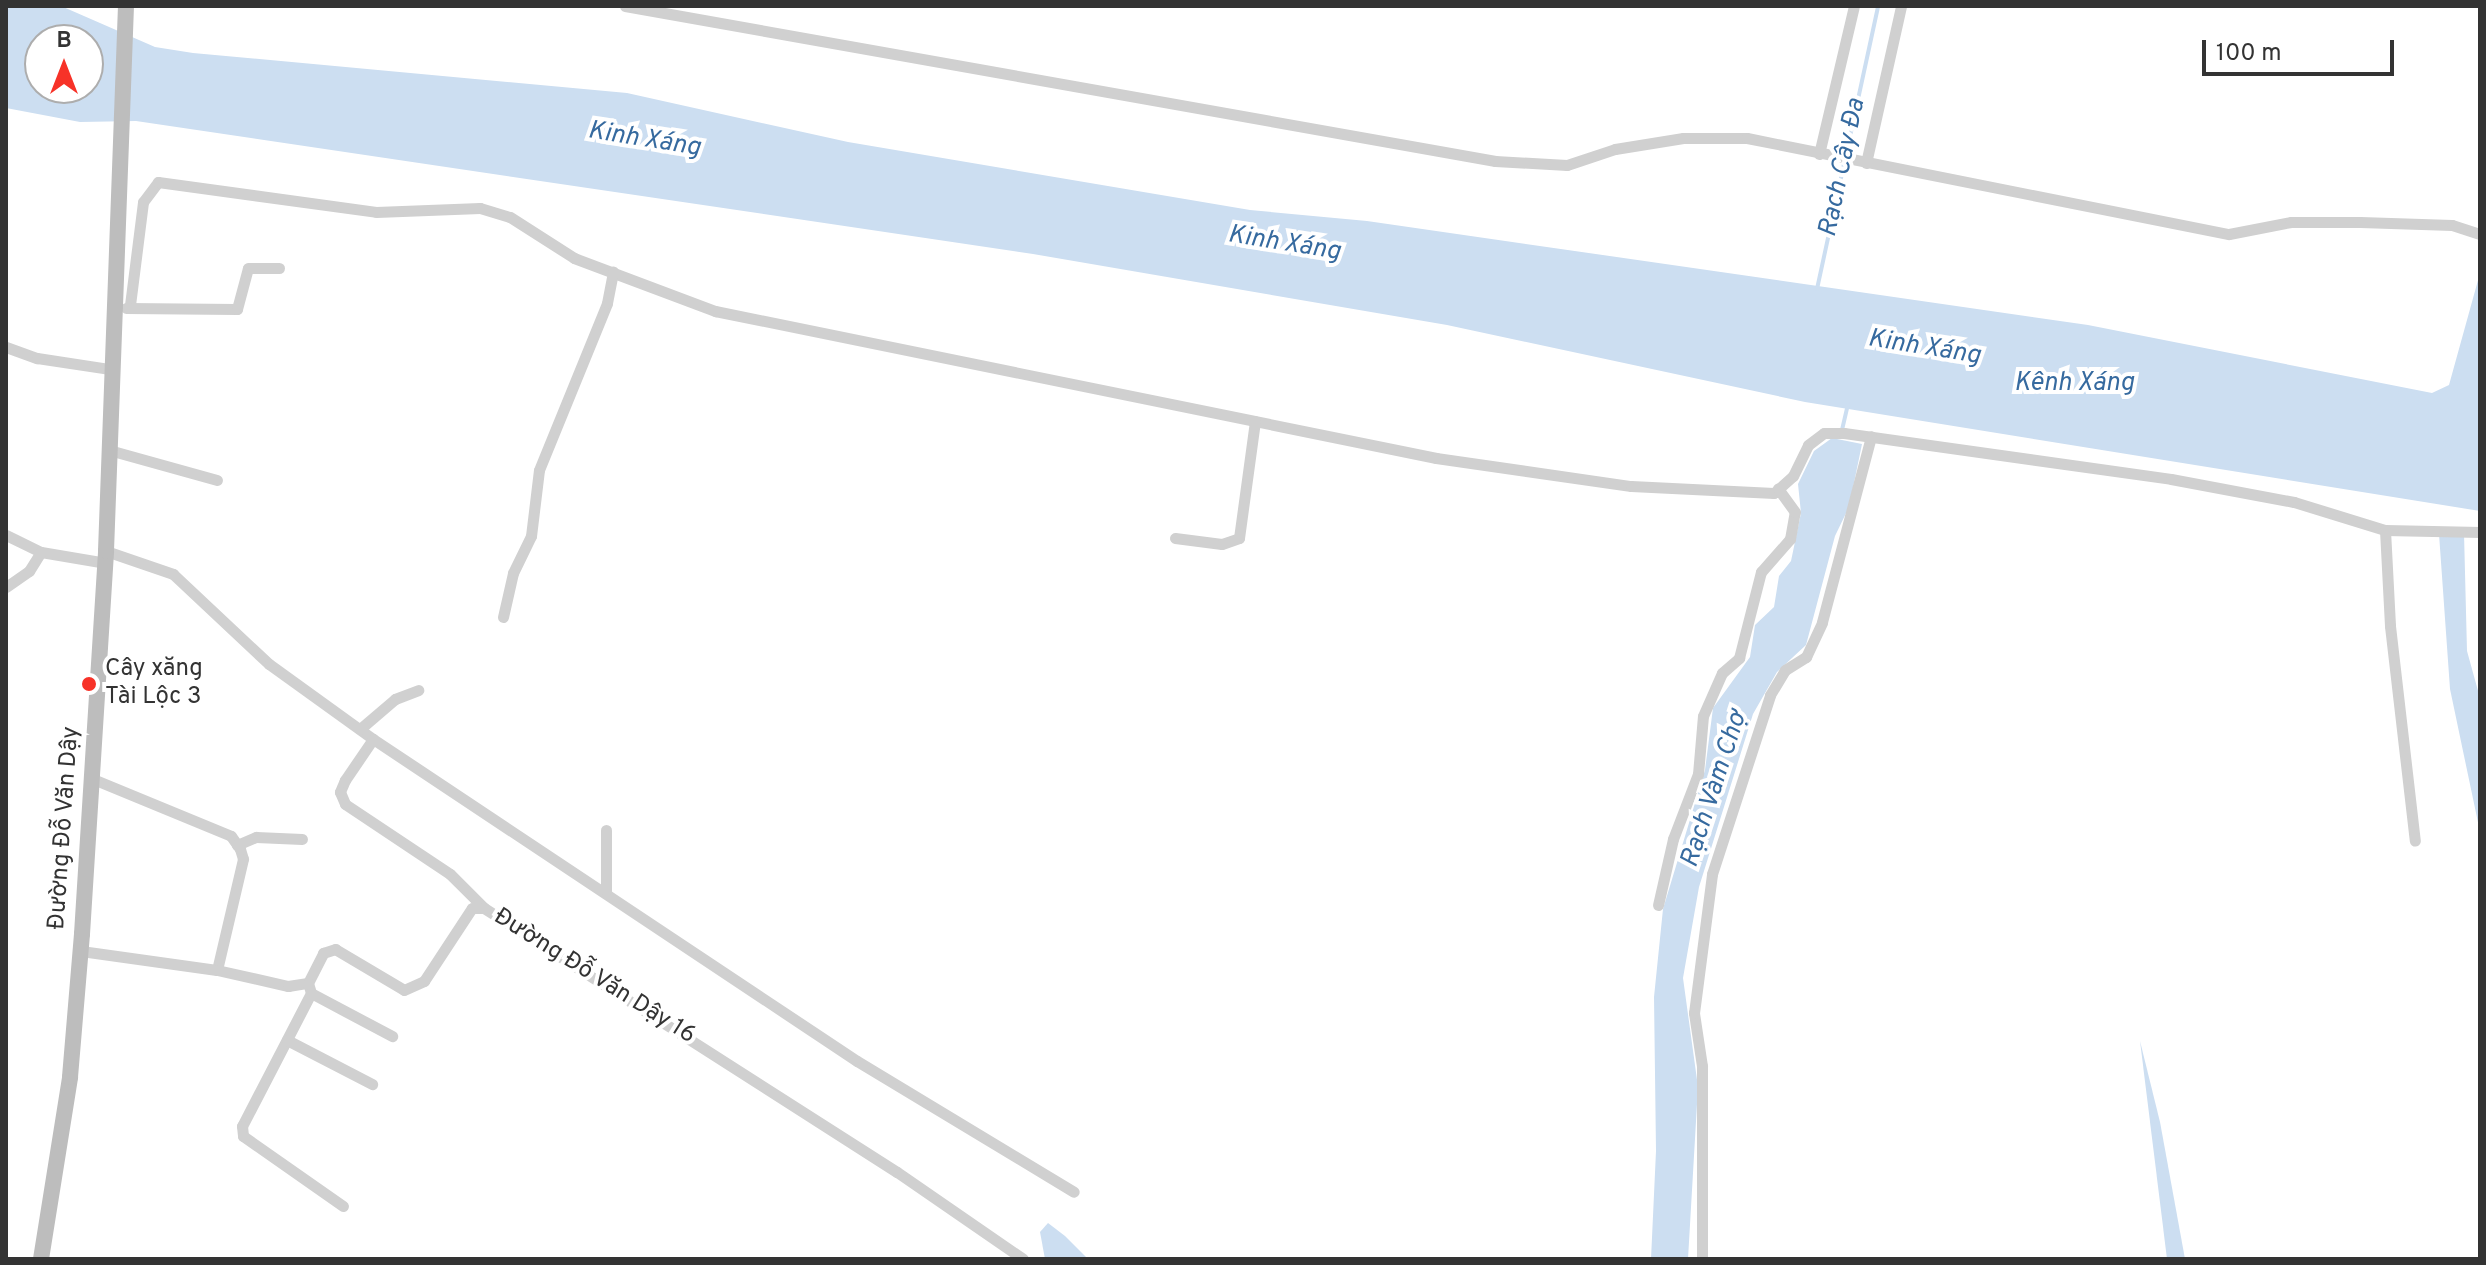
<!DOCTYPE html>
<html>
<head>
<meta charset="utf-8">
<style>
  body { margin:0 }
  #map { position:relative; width:2486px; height:1265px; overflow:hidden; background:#fff; font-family:Overpass,sans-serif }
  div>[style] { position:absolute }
  .water>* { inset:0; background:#ccdef1 }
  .stream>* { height:4px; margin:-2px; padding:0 2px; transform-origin:2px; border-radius:2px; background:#ccdef1 }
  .street>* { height:11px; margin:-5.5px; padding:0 5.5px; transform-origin:5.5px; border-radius:5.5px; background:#d0d0d0 }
  .secondary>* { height:16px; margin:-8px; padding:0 8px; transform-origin:8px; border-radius:8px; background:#bdbdbd }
  .dots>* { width:22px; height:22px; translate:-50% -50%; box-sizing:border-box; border:4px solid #fff; border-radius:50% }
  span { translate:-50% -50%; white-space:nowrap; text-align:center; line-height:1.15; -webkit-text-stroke:8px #fff; paint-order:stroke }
  .poi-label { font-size:24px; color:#333 }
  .left { translate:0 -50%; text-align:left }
  .street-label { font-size:24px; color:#333 }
  .water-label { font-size:26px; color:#366a9f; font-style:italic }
  .frame { position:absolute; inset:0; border:8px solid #333; pointer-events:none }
  .north { position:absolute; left:24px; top:24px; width:80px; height:80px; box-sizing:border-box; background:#fff; border:2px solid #adadad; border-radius:50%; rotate:0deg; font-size:22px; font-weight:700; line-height:32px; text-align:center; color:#333 }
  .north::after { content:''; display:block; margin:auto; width:28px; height:36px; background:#f73228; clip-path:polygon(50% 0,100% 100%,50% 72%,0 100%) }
  .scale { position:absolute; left:2202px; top:40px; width:192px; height:36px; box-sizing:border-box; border:4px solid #333; border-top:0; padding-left:10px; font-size:24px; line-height:28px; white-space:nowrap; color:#333; -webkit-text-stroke:6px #fff; paint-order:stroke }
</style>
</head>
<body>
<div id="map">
  <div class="water">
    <div style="clip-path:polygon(evenodd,6px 6px,61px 6px,155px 47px,193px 53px,627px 93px,848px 142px,1250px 210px,1367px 221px,2088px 325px,2432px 393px,2449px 385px,2480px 273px,2480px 511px,1805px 402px,1447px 325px,1033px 254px,136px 121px,80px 122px,6px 108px,6px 6px,40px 40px,88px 40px,88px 88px,40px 88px,40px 40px)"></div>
    <div style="clip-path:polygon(1832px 438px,1862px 444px,1849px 507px,1835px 536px,1806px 645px,1777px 672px,1753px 714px,1699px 887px,1683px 978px,1698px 1087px,1688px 1259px,1651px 1259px,1656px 1151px,1654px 997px,1663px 909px,1705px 770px,1713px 708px,1750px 657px,1755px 625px,1774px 607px,1779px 576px,1791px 561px,1801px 513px,1798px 484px,1814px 451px)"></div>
    <div style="clip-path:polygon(2464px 533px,2467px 651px,2480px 698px,2480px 832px,2450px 689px,2439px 534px)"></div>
    <div style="clip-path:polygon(2140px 1041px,2160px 1122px,2185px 1259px,2167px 1259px)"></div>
    <div style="clip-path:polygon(1048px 1223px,1065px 1236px,1088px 1259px,1045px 1259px,1040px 1232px)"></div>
  </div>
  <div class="stream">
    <div style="left:1817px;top:289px;width:289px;rotate:-77.8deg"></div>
    <div style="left:1842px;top:430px;width:27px;rotate:-77deg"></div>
  </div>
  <div class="street">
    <div style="left:625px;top:6px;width:884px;rotate:10.1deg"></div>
    <div style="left:1495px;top:161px;width:72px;rotate:3.2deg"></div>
    <div style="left:1567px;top:165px;width:51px;rotate:-18.4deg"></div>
    <div style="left:1615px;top:149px;width:69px;rotate:-9.2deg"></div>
    <div style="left:1683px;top:138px;width:64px"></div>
    <div style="left:1747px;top:138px;width:491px;rotate:11.3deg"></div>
    <div style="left:2229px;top:234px;width:63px;rotate:-11deg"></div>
    <div style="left:2291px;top:222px;width:69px"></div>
    <div style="left:2360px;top:222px;width:92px;rotate:1.9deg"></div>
    <div style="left:2452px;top:225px;width:29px;rotate:18deg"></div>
    <div style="left:1819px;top:154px;width:152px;rotate:-76.7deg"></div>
    <div style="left:1866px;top:163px;width:161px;rotate:-77.4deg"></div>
    <div style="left:130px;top:305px;width:104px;rotate:-82.8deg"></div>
    <div style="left:143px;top:202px;width:25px;rotate:-53deg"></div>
    <div style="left:158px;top:182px;width:220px;rotate:7.8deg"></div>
    <div style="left:376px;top:212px;width:104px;rotate:-2.2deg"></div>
    <div style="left:480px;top:208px;width:31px;rotate:17deg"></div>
    <div style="left:510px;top:217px;width:76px;rotate:32.6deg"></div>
    <div style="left:574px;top:258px;width:151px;rotate:20.6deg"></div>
    <div style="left:715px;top:311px;width:736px;rotate:11.52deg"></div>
    <div style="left:1436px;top:458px;width:197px;rotate:8.2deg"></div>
    <div style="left:1631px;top:486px;width:143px;rotate:2.8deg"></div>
    <div style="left:1774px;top:493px;width:25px;rotate:-42deg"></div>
    <div style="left:1793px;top:476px;width:34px;rotate:-64deg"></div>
    <div style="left:1808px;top:445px;width:20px;rotate:-37deg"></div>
    <div style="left:1824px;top:433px;width:20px"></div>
    <div style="left:1844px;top:433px;width:330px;rotate:8deg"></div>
    <div style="left:2171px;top:479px;width:125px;rotate:10.6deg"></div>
    <div style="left:2294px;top:502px;width:95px;rotate:17.1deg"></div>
    <div style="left:2385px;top:530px;width:95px;rotate:1.2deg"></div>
    <div style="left:126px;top:308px;width:111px;rotate:0.5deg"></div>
    <div style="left:237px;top:309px;width:42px;rotate:-75deg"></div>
    <div style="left:248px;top:268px;width:31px"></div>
    <div style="left:6px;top:347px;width:33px;rotate:20deg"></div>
    <div style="left:37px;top:358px;width:74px;rotate:8.6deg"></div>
    <div style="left:109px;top:450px;width:112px;rotate:15.5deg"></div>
    <div style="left:2385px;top:530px;width:96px;rotate:87deg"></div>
    <div style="left:2390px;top:626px;width:216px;rotate:83.4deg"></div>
    <div style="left:6px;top:535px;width:39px;rotate:26deg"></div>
    <div style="left:41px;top:552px;width:66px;rotate:9.6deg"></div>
    <div style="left:1175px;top:538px;width:47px;rotate:7.3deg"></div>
    <div style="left:1222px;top:544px;width:18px;rotate:-19deg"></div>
    <div style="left:1239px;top:538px;width:118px;rotate:-82.2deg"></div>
    <div style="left:106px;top:551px;width:71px;rotate:18.9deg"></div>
    <div style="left:173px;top:574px;width:132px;rotate:43.2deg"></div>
    <div style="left:269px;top:664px;width:128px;rotate:35.8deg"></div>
    <div style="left:373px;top:739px;width:581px;rotate:33.64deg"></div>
    <div style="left:857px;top:1061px;width:253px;rotate:31.1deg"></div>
    <div style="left:6px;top:587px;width:28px;rotate:-35deg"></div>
    <div style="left:29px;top:571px;width:22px;rotate:-58deg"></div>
    <div style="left:503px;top:617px;width:45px;rotate:-77.2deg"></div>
    <div style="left:513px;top:573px;width:41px;rotate:-64.1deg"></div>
    <div style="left:531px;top:536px;width:66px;rotate:-83.1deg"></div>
    <div style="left:539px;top:470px;width:180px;rotate:-67.8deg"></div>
    <div style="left:607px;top:303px;width:32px;rotate:-79deg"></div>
    <div style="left:360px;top:729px;width:46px;rotate:-40.6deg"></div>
    <div style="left:395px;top:699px;width:25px;rotate:-21deg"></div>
    <div style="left:373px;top:739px;width:50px;rotate:124.3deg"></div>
    <div style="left:345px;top:780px;width:13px;rotate:113deg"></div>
    <div style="left:340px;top:792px;width:13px;rotate:67deg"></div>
    <div style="left:345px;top:804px;width:126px;rotate:33.7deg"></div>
    <div style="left:450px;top:874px;width:48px;rotate:45deg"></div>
    <div style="left:93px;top:779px;width:149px;rotate:22.4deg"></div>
    <div style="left:231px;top:836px;width:16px;rotate:55deg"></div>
    <div style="left:240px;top:849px;width:10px;rotate:73deg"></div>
    <div style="left:243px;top:859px;width:114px;rotate:103.2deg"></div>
    <div style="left:606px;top:830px;width:61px;rotate:90deg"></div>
    <div style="left:237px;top:845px;width:21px;rotate:-23deg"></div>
    <div style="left:256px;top:837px;width:46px;rotate:2.5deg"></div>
    <div style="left:1658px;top:905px;width:68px;rotate:-77.2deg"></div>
    <div style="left:1673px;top:839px;width:70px;rotate:-69deg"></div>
    <div style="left:1698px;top:774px;width:58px;rotate:-85.1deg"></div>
    <div style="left:1703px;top:716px;width:47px;rotate:-66.2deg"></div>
    <div style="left:1722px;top:673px;width:23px;rotate:-41deg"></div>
    <div style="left:1739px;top:658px;width:89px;rotate:-75.7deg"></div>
    <div style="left:1761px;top:572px;width:44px;rotate:-48.7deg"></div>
    <div style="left:1790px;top:539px;width:27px;rotate:-80deg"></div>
    <div style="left:1795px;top:512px;width:29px;rotate:-126deg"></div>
    <div style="left:81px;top:951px;width:137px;rotate:8deg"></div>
    <div style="left:217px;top:970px;width:73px;rotate:12.7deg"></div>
    <div style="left:288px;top:986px;width:20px;rotate:-9deg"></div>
    <div style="left:308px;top:983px;width:34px;rotate:-63deg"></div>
    <div style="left:323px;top:953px;width:13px;rotate:-18deg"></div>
    <div style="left:335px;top:949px;width:80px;rotate:30.7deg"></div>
    <div style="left:404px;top:990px;width:22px;rotate:-24deg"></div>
    <div style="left:424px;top:981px;width:87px;rotate:-56.7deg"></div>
    <div style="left:472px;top:908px;width:12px"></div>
    <div style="left:484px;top:908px;width:490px;rotate:32.6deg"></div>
    <div style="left:897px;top:1172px;width:153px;rotate:34.6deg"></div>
    <div style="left:308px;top:983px;width:10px;rotate:73deg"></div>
    <div style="left:311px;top:993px;width:150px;rotate:117.4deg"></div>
    <div style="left:242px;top:1126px;width:10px;rotate:84deg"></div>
    <div style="left:243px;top:1136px;width:122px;rotate:35deg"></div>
    <div style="left:311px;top:993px;width:92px;rotate:28deg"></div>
    <div style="left:287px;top:1040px;width:96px;rotate:27.4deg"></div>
    <div style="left:1702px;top:1259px;width:193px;rotate:-90deg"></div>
    <div style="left:1702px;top:1066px;width:54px;rotate:-98.6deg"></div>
    <div style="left:1694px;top:1013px;width:140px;rotate:-82.6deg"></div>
    <div style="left:1712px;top:874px;width:188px;rotate:-72deg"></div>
    <div style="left:1770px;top:695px;width:29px;rotate:-59deg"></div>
    <div style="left:1785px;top:670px;width:25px;rotate:-32deg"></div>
    <div style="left:1806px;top:657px;width:38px;rotate:-65deg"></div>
    <div style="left:1822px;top:622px;width:192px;rotate:-75.2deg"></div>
  </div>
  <div class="secondary">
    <div style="left:41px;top:1259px;width:184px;rotate:-80.9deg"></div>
    <div style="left:70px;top:1077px;width:144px;rotate:-85.2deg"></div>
    <div style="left:82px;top:934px;width:384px;rotate:-86.4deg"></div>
    <div style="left:106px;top:551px;width:545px;rotate:-87.9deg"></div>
  </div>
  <div class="dots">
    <div style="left:89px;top:684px;background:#f73228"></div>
  </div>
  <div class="poi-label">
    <span class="left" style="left:105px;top:684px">Cây xăng<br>Tài Lộc 3</span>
  </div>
  <div class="street-label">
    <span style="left:65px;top:828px;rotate:-86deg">Đường Đỗ Văn Dậy</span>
    <span style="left:594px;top:977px;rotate:32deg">Đường Đỗ Văn Dậy 16</span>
  </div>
  <div class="water-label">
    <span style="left:644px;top:140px;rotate:9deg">Kinh Xáng</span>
    <span style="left:1843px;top:168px;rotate:-78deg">Rạch Cây Đa</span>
    <span style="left:1284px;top:244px;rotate:9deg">Kinh Xáng</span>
    <span style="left:1924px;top:348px;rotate:9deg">Kinh Xáng</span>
    <span style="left:2074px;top:384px">Kênh Xáng</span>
    <span style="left:1715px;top:789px;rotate:-72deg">Rạch Vàm Chợ</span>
  </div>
  <div class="frame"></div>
  <div class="north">B</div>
  <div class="scale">100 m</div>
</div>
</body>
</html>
